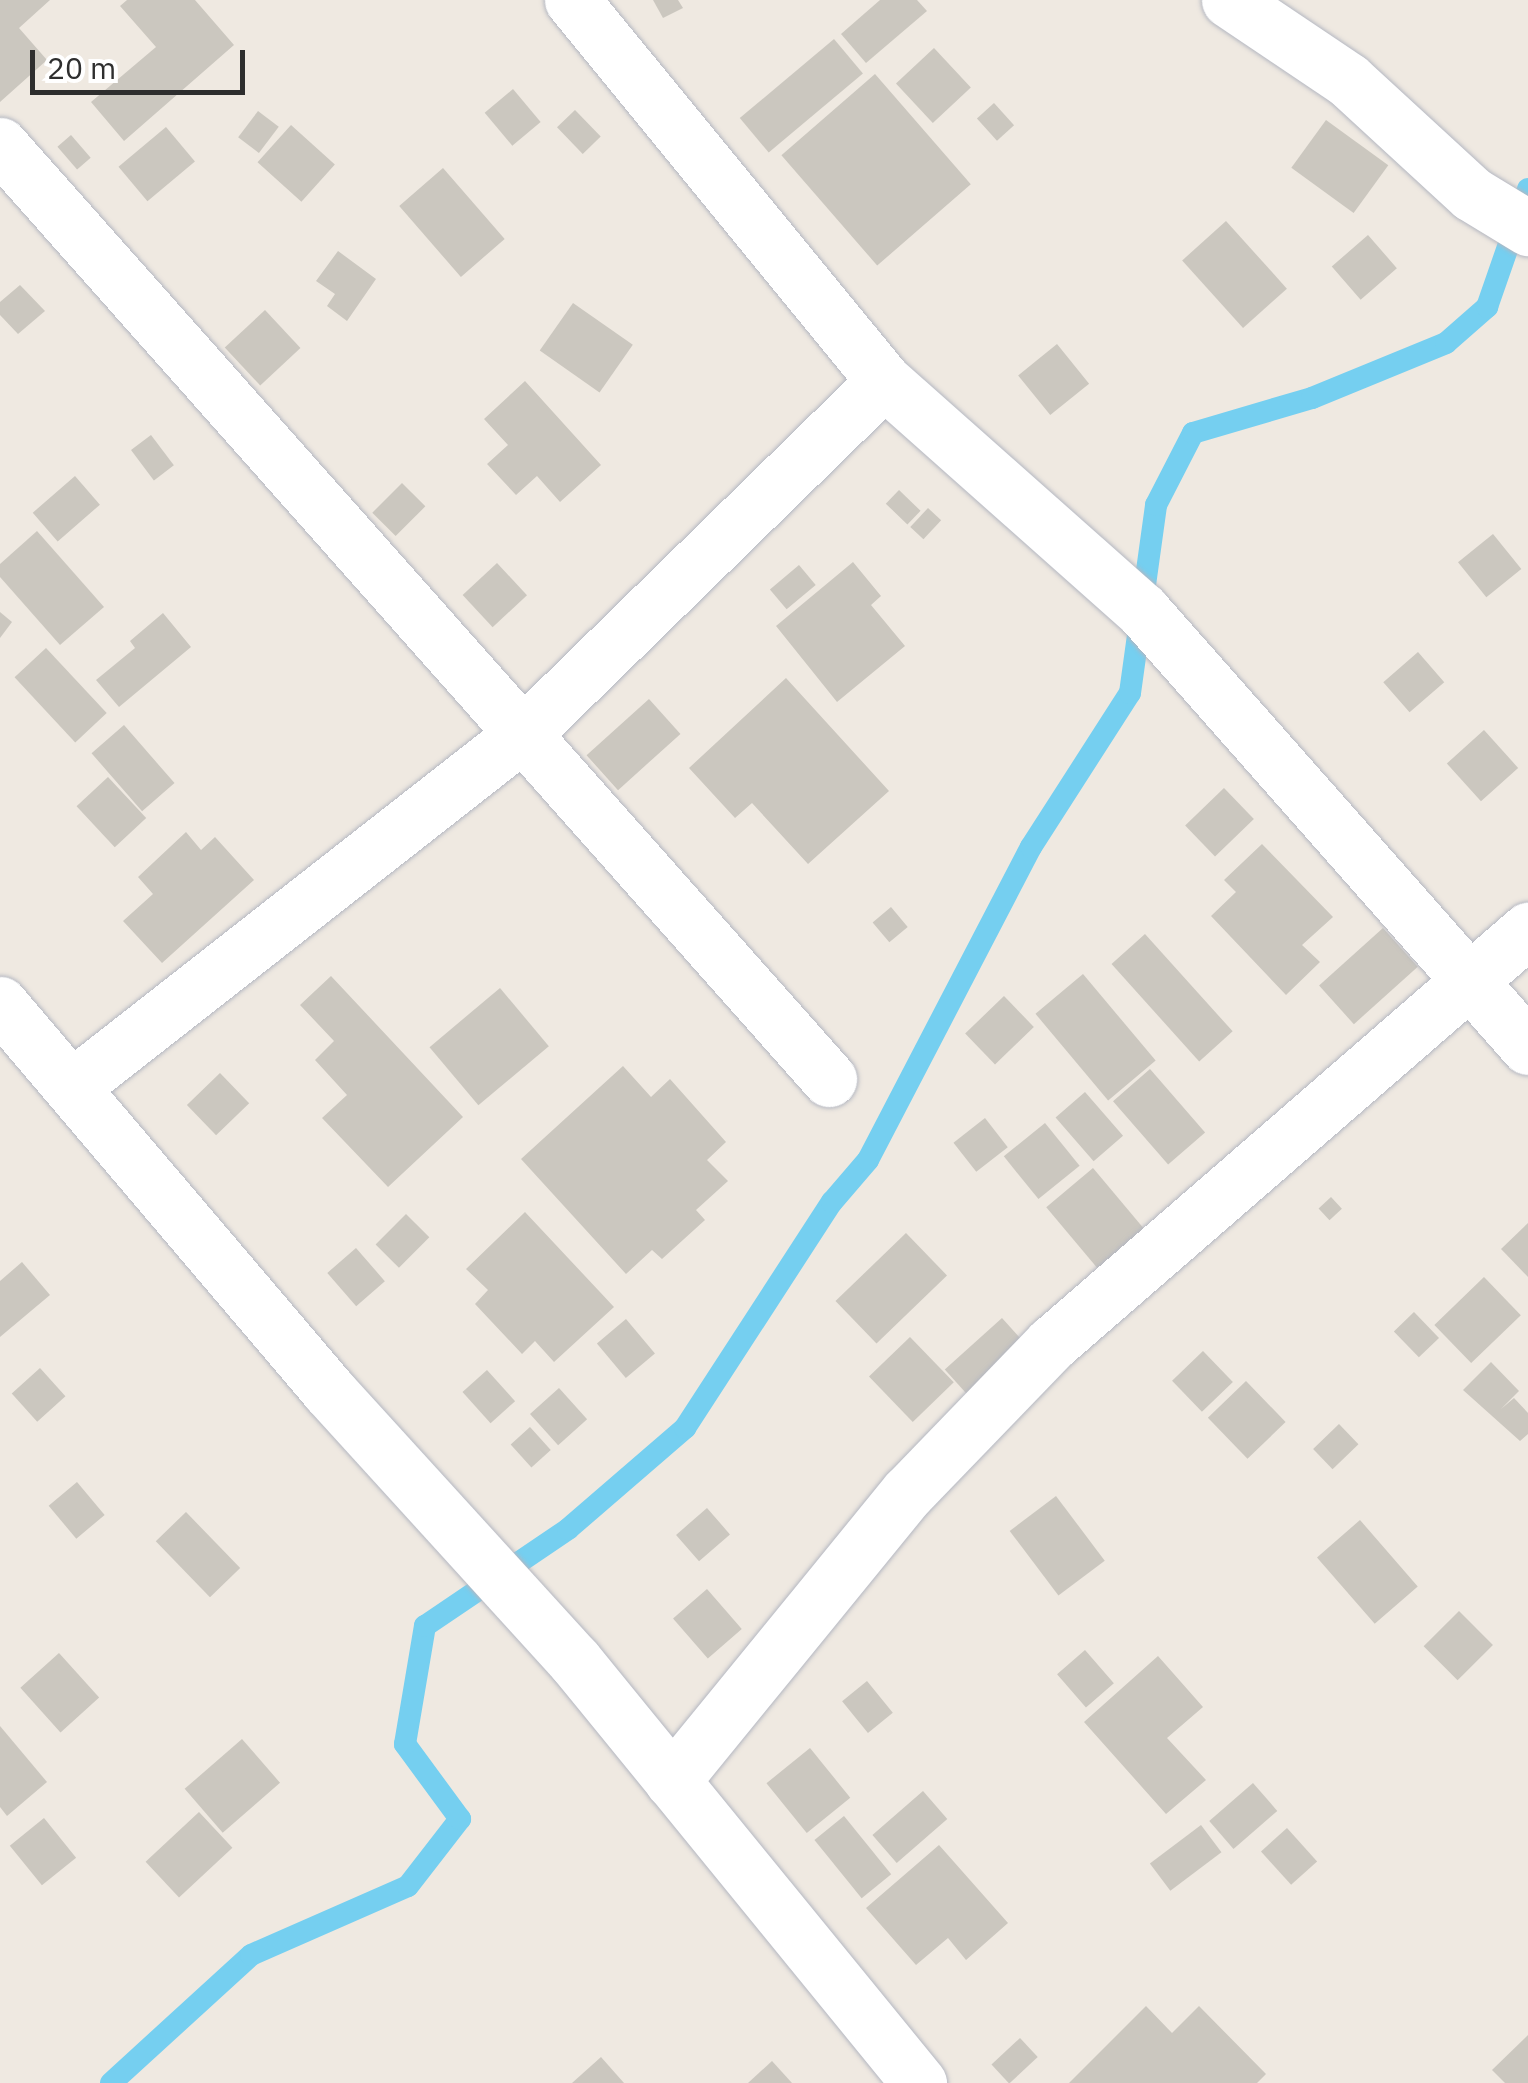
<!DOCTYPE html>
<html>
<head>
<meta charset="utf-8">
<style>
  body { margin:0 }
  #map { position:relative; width:1528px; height:2083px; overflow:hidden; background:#efe9e1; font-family:"IBM Plex Sans",sans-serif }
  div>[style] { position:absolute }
  .stream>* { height:22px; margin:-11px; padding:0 11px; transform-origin:11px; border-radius:11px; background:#75cff0 }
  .building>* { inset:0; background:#cbc7bf; transform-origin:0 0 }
  .roads { filter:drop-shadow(0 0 2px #b4b7c1) drop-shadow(0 0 2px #b4b7c1) }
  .minor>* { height:55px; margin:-27.5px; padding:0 27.5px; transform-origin:27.5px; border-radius:27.5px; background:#fff }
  span { translate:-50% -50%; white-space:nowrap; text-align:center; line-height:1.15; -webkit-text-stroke:10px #fff; paint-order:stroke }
  .scale { position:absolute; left:30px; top:50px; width:215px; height:45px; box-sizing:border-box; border:5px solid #2e2e2e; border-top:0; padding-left:12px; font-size:30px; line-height:35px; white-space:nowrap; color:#2e2e2e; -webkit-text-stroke:8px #fff; paint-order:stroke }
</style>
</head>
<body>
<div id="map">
  <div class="stream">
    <div style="left:111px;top:2083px;width:190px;rotate:-42.4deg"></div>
    <div style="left:251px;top:1955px;width:171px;rotate:-23.7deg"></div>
    <div style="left:408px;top:1886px;width:85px;rotate:-52.2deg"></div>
    <div style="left:460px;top:1819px;width:93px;rotate:-126.3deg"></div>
    <div style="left:405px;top:1744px;width:120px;rotate:-80.4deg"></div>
    <div style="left:425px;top:1626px;width:173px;rotate:-34.1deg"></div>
    <div style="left:568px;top:1529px;width:155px;rotate:-40.8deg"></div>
    <div style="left:685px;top:1428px;width:270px;rotate:-57deg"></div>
    <div style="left:832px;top:1202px;width:55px;rotate:-49.4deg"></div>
    <div style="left:868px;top:1160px;width:353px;rotate:-62.5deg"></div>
    <div style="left:1031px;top:847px;width:183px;rotate:-57.3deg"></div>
    <div style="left:1130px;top:693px;width:190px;rotate:-82.1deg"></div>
    <div style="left:1156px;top:505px;width:81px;rotate:-62.8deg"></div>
    <div style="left:1193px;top:433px;width:124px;rotate:-16.4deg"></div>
    <div style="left:1312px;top:398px;width:145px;rotate:-22.3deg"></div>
    <div style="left:1446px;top:343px;width:55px;rotate:-41.3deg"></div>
    <div style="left:1487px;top:307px;width:125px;rotate:-70.8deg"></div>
  </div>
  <div class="building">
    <div style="clip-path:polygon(0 0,50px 0,19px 28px,47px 60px,0 102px)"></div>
    <div style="clip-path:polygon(127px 0,195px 0,234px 45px,124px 141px,91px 102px,156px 47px,120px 6px)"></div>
    <div style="clip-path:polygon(653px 0,678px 0,683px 8px,663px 18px)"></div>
    <div style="clip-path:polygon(880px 0,917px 0,927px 11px,866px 63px,841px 34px)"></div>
    <div style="left:834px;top:39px;width:45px;height:123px;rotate:50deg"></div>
    <div style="left:934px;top:48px;width:54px;height:52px;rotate:47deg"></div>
    <div style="left:875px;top:74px;width:146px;height:124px;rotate:49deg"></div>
    <div style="left:513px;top:89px;width:43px;height:37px;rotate:50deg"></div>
    <div style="left:994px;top:103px;width:30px;height:23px;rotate:48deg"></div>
    <div style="left:575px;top:110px;width:37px;height:25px;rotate:46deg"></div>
    <div style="left:258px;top:111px;width:26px;height:33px;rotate:37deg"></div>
    <div style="left:1326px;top:120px;width:77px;height:59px;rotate:36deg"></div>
    <div style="left:291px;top:125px;width:59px;height:50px;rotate:42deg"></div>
    <div style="left:166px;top:127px;width:45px;height:62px;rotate:50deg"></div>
    <div style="left:71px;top:135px;width:30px;height:18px;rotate:49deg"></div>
    <div style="left:443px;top:168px;width:94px;height:58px;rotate:49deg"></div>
    <div style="left:1226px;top:221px;width:91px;height:59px;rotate:48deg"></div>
    <div style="left:1368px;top:235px;width:44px;height:48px;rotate:49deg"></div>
    <div style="clip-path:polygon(338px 251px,376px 279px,347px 321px,327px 306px,335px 294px,316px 281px)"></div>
    <div style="clip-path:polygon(20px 285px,45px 311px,18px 334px,0 315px,0 302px)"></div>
    <div style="left:573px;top:303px;width:73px;height:58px;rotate:35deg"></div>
    <div style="left:265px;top:310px;width:52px;height:55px;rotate:47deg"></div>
    <div style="left:1057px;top:344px;width:51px;height:50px;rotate:51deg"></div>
    <div style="clip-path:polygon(525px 381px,601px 465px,560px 502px,537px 476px,516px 495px,487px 464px,508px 445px,484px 419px)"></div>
    <div style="left:151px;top:435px;width:38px;height:25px;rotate:53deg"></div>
    <div style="left:75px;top:476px;width:38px;height:56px;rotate:49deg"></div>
    <div style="left:402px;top:483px;width:33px;height:42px;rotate:45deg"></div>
    <div style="left:899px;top:490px;width:30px;height:19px;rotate:44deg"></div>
    <div style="left:928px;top:508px;width:18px;height:26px;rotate:43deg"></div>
    <div style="clip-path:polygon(37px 531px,104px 607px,60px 645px,0 577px,0 564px)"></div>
    <div style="left:1493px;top:534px;width:45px;height:45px;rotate:51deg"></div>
    <div style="clip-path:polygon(853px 562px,881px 596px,871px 605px,905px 646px,837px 702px,776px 626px)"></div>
    <div style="left:497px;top:563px;width:44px;height:47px;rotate:47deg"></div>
    <div style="left:799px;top:565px;width:26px;height:38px;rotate:50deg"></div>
    <div style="clip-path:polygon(0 612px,12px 622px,0 638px)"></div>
    <div style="clip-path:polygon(163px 613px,191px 647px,119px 707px,96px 680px,135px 648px,130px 641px)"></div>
    <div style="left:46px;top:648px;width:89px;height:43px;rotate:47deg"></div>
    <div style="left:1418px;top:652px;width:40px;height:46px;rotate:49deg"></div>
    <div style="clip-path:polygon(786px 678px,889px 791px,808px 864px,752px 803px,735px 818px,689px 768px)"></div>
    <div style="left:649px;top:699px;width:47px;height:84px;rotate:48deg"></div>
    <div style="left:124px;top:725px;width:77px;height:43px;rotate:49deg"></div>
    <div style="left:1484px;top:730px;width:51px;height:50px;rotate:48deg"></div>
    <div style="left:108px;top:777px;width:56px;height:43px;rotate:47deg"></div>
    <div style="left:1224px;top:788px;width:43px;height:54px;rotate:46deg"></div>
    <div style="clip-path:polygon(186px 832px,201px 850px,215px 837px,254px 880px,162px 963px,123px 921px,153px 894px,138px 877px)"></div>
    <div style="clip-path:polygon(1262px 844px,1333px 917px,1302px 945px,1320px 962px,1286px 995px,1211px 916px,1236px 892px,1224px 880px)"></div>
    <div style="left:891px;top:907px;width:26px;height:24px;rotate:50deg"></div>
    <div style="left:1383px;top:928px;width:52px;height:86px;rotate:48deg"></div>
    <div style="left:1145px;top:934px;width:131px;height:45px;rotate:48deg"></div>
    <div style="left:1083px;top:974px;width:113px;height:62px;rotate:50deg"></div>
    <div style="clip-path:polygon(331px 976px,463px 1117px,388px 1187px,322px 1118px,347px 1095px,315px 1060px,334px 1041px,300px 1005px)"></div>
    <div style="left:500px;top:988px;width:76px;height:92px;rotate:50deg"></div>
    <div style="left:1004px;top:996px;width:43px;height:54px;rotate:46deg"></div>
    <div style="clip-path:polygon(623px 1066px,651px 1097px,670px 1079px,726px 1142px,707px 1160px,728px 1181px,696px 1210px,705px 1220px,662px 1259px,652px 1250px,626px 1274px,521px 1159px)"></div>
    <div style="left:1150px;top:1069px;width:84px;height:49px;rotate:49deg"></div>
    <div style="left:220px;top:1073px;width:42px;height:46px;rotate:46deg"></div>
    <div style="left:1085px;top:1092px;width:58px;height:39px;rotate:49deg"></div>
    <div style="left:985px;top:1118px;width:37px;height:40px;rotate:52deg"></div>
    <div style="left:1045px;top:1123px;width:55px;height:53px;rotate:51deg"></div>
    <div style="left:1093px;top:1168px;width:92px;height:61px;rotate:50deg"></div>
    <div style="left:1331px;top:1197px;width:16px;height:17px;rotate:47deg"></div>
    <div style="clip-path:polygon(525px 1212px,614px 1307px,554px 1362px,535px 1341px,522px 1354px,475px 1304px,488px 1290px,466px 1269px)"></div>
    <div style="left:406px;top:1214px;width:33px;height:43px;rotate:45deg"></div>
    <div style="clip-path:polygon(1528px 1223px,1528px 1277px,1501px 1249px)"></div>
    <div style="left:906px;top:1233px;width:59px;height:98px;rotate:46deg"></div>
    <div style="left:356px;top:1248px;width:44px;height:38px;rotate:49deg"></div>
    <div style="clip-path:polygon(22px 1262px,50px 1295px,0 1337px,0 1281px)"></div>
    <div style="left:1484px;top:1277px;width:53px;height:69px;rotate:46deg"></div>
    <div style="left:1414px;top:1312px;width:36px;height:28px;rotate:46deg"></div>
    <div style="left:1002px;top:1318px;width:39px;height:77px;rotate:48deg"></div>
    <div style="left:626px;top:1319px;width:45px;height:38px;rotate:50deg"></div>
    <div style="left:910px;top:1337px;width:63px;height:57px;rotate:46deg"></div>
    <div style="left:1203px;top:1351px;width:43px;height:43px;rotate:46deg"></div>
    <div style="clip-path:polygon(1491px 1362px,1519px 1391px,1501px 1409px,1514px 1398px,1528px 1413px,1528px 1434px,1520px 1441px,1463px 1390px)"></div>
    <div style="left:40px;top:1368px;width:38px;height:38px;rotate:48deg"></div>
    <div style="left:487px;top:1370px;width:42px;height:33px;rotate:48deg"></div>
    <div style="left:1246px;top:1381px;width:57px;height:53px;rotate:46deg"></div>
    <div style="left:559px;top:1388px;width:42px;height:39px;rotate:48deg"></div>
    <div style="left:1339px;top:1424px;width:28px;height:36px;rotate:46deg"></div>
    <div style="left:530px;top:1427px;width:31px;height:26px;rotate:48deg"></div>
    <div style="left:77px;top:1482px;width:43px;height:37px;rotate:50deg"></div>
    <div style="left:1056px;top:1496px;width:81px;height:58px;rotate:53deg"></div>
    <div style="left:707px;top:1508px;width:35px;height:41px;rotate:49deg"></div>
    <div style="left:186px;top:1512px;width:78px;height:42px;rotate:46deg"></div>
    <div style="left:1360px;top:1520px;width:88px;height:57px;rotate:49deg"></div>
    <div style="left:707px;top:1589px;width:53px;height:45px;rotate:49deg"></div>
    <div style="left:1459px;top:1611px;width:48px;height:50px;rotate:45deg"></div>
    <div style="left:1085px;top:1650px;width:44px;height:37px;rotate:49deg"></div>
    <div style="left:59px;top:1653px;width:60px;height:52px;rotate:48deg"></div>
    <div style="clip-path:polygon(1158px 1656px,1203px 1707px,1167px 1738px,1206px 1780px,1166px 1814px,1084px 1722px)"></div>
    <div style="left:867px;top:1681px;width:41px;height:32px;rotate:51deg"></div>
    <div style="clip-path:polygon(0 1726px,47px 1782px,7px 1816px,0 1807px)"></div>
    <div style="left:242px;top:1739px;width:58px;height:76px;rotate:49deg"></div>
    <div style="left:810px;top:1748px;width:64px;height:56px;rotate:51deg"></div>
    <div style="left:1253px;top:1783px;width:37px;height:58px;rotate:49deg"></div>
    <div style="left:923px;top:1791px;width:37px;height:67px;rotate:49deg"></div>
    <div style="left:199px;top:1812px;width:49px;height:73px;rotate:47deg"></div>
    <div style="left:844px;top:1816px;width:75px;height:38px;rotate:51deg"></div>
    <div style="left:44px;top:1818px;width:51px;height:44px;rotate:51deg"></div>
    <div style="left:1201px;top:1825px;width:34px;height:64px;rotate:53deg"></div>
    <div style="left:1287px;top:1828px;width:45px;height:35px;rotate:48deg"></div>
    <div style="clip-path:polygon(939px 1845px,1008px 1923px,966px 1960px,948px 1938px,916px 1965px,866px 1908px)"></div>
    <div style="clip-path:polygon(1146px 2006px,1172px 2033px,1199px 2006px,1266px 2074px,1257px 2083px,1069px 2083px)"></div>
    <div style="clip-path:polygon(1528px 2035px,1528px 2083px,1505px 2083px,1492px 2070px)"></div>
    <div style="left:1020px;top:2038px;width:26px;height:39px;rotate:47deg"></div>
    <div style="clip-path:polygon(601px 2057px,624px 2083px,572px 2083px)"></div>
    <div style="clip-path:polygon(772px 2061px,792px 2083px,748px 2083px)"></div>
  </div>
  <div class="roads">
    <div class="minor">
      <div style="left:572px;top:0;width:492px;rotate:50.7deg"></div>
      <div style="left:884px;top:381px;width:345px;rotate:41.6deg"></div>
      <div style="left:1142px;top:610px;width:583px;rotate:48.55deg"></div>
      <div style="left:1229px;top:0;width:143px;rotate:33.9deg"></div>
      <div style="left:1348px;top:80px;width:168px;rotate:42.6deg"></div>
      <div style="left:1472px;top:194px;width:66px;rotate:31.3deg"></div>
      <div style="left:0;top:145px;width:1249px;rotate:48.41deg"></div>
      <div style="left:0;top:1004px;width:508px;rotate:49.63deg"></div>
      <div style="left:329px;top:1391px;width:364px;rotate:47.7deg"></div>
      <div style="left:574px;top:1660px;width:546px;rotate:50.8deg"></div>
      <div style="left:74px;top:1085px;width:573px;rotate:-38.05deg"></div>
      <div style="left:525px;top:732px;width:502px;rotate:-44.35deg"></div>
      <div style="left:672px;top:1781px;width:373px;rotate:-50.8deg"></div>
      <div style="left:908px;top:1492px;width:206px;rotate:-46deg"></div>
      <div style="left:1051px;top:1344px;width:632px;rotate:-40.96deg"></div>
    </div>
  </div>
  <div class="scale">20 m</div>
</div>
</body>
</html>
